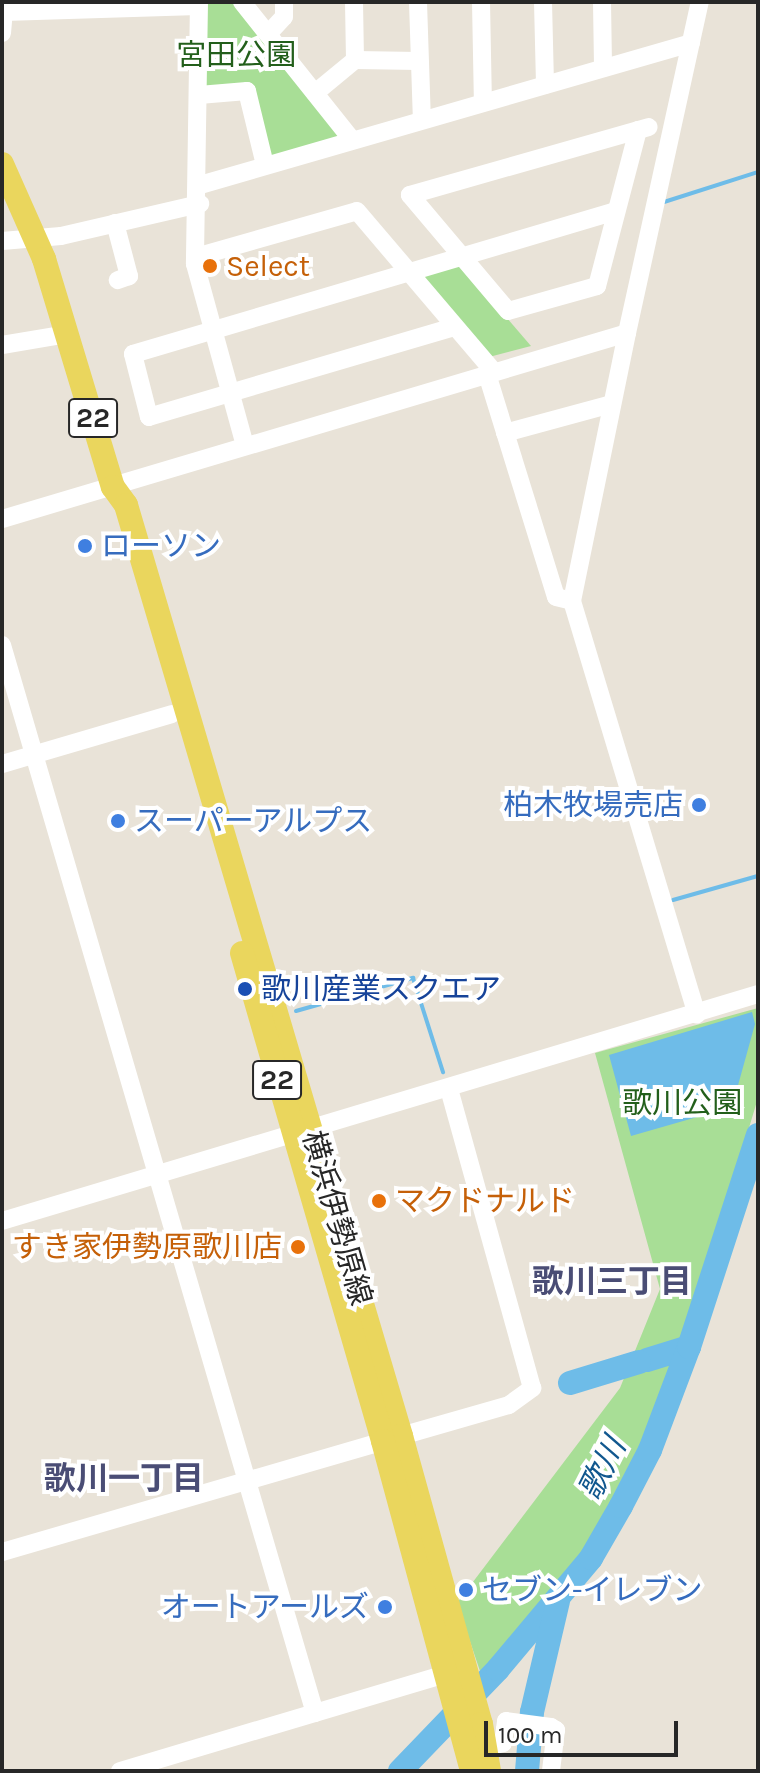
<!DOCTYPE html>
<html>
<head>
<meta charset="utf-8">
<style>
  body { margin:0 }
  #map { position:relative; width:760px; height:1773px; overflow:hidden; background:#e9e3d8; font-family:Karla,"Noto Sans JP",sans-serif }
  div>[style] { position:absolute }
  .green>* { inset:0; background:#a8de96 }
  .water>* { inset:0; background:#6ebce8 }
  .stream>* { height:4px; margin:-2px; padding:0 2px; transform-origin:2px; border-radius:2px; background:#6ebce8 }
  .river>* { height:24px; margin:-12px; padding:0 12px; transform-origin:12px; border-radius:12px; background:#6ebce8 }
  .minor>* { height:18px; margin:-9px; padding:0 9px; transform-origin:9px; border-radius:9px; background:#fff }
  .major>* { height:24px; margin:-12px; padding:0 12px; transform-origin:12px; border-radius:12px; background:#ead65d }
  .dots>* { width:22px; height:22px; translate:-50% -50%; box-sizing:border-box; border:4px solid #fff; border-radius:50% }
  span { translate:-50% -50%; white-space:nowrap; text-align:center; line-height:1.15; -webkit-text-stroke:8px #fff; paint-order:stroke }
  .shield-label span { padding:2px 6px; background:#fff; border:2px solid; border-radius:6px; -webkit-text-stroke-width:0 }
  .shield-label { font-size:28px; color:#272727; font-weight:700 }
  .park-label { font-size:30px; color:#235f1b }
  .food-label { font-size:30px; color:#c56008 }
  .left { translate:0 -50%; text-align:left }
  .right { translate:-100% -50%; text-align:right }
  .shop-label { font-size:30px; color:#366cbe }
  .transit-label { font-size:30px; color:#164399 }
  .street-label { font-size:30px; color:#272727 }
  .neighbourhood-label { font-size:32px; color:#4a4d75; font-weight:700 }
  .water-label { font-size:32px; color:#12588f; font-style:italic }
  .frame { position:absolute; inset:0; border:4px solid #272727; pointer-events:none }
  .scale { position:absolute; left:484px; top:1721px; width:194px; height:36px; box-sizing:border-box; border:4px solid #272727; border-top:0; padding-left:10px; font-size:24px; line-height:28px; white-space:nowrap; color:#272727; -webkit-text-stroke:6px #fff; paint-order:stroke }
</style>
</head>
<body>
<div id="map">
  <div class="green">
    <div style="clip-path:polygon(203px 2px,234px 2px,341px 132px,338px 140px,269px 160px,248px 88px,203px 91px)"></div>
    <div style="clip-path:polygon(458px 261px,531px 346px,489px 357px,415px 275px)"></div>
    <div style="clip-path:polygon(758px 1008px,758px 1098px,681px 1353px,646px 1446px,604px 1524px,482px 1677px,457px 1603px,620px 1388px,660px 1289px,595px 1053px)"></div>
  </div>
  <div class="water">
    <div style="clip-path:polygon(752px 1012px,755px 1024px,732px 1107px,631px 1136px,609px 1055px)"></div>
  </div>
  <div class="stream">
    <div style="left:664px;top:202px;width:99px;rotate:-17.7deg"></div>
    <div style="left:673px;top:900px;width:88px;rotate:-15.8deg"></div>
    <div style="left:296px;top:1011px;width:122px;rotate:-15.8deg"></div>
    <div style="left:413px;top:978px;width:99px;rotate:72.3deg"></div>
  </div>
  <div class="river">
    <div style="left:647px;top:1360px;width:44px;rotate:-17.2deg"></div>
    <div style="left:570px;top:1383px;width:72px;rotate:-16.9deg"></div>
    <div style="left:400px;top:1771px;width:141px;rotate:-46.1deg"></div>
    <div style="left:498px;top:1669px;width:145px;rotate:-50deg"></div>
    <div style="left:591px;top:1558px;width:60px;rotate:-60deg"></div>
    <div style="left:621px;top:1506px;width:63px;rotate:-62.6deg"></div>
    <div style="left:650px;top:1450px;width:110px;rotate:-69.3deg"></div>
    <div style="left:689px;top:1347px;width:223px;rotate:-72deg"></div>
    <div style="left:527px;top:1771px;width:59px;rotate:-85.2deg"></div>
    <div style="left:532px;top:1712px;width:114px;rotate:-76.8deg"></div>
  </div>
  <div class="minor">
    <div style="left:199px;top:2px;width:262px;rotate:90.9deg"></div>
    <div style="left:195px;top:264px;width:188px;rotate:74.6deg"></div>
    <div style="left:242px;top:2px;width:176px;rotate:51.4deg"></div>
    <div style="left:354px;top:2px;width:58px;rotate:89deg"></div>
    <div style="left:418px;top:2px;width:118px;rotate:88.1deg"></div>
    <div style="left:481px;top:2px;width:100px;rotate:88.9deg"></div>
    <div style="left:543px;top:2px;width:83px;rotate:88.6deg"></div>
    <div style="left:602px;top:2px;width:66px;rotate:89.1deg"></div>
    <div style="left:2px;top:33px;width:21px;rotate:-85deg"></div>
    <div style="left:4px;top:12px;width:194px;rotate:-1.8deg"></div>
    <div style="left:268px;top:34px;width:23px;rotate:-47deg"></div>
    <div style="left:284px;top:17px;width:15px;rotate:-90deg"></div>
    <div style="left:315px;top:93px;width:52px;rotate:-39.5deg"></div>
    <div style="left:355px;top:60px;width:64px;rotate:0.9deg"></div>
    <div style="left:199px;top:95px;width:48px;rotate:-4.8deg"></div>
    <div style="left:247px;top:91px;width:76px;rotate:76.3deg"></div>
    <div style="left:638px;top:130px;width:161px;rotate:104.7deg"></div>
    <div style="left:597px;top:286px;width:92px;rotate:164.3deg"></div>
    <div style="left:508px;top:311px;width:152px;rotate:-130.2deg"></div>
    <div style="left:410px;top:195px;width:248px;rotate:-15.9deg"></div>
    <div style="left:200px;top:185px;width:511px;rotate:-16.13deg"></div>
    <div style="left:115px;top:223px;width:55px;rotate:75.2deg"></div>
    <div style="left:129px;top:276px;width:12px;rotate:160deg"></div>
    <div style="left:2px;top:241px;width:59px;rotate:-4.8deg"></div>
    <div style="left:61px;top:236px;width:143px;rotate:-13deg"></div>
    <div style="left:196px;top:257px;width:167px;rotate:-15.9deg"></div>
    <div style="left:357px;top:211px;width:211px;rotate:49.6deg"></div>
    <div style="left:454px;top:327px;width:318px;rotate:163.6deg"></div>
    <div style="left:149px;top:417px;width:65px;rotate:-104.3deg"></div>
    <div style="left:133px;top:354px;width:504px;rotate:-16.49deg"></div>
    <div style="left:2px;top:345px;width:67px;rotate:-9.5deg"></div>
    <div style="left:487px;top:374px;width:233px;rotate:72.8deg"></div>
    <div style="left:556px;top:597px;width:16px;rotate:14deg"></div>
    <div style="left:572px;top:601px;width:432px;rotate:73.2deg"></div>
    <div style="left:505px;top:433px;width:111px;rotate:-15.2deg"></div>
    <div style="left:2px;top:519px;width:652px;rotate:-16.57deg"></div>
    <div style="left:627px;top:333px;width:339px;rotate:-77.6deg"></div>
    <div style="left:572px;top:601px;width:274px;rotate:-78.4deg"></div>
    <div style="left:2px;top:645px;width:1113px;rotate:73.67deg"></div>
    <div style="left:2px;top:764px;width:177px;rotate:-16.4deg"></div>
    <div style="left:2px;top:1221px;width:789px;rotate:-16.71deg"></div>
    <div style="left:401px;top:1436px;width:112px;rotate:-16deg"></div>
    <div style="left:509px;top:1405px;width:29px;rotate:-36deg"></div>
    <div style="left:532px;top:1388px;width:311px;rotate:-105.5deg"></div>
    <div style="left:2px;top:1552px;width:397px;rotate:-16.2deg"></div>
    <div style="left:486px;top:1747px;width:17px;rotate:-13deg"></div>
    <div style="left:503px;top:1743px;width:22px;rotate:-82deg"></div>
    <div style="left:506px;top:1721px;width:45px;rotate:7.6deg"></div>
    <div style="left:551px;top:1727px;width:6px;rotate:31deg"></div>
    <div style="left:556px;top:1730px;width:41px;rotate:97deg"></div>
    <div style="left:120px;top:1771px;width:350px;rotate:-16.6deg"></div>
  </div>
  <div class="major">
    <div style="left:2px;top:164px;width:104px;rotate:66.1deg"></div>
    <div style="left:44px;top:259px;width:238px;rotate:73.2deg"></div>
    <div style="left:113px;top:487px;width:22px;rotate:54deg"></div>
    <div style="left:126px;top:505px;width:971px;rotate:73.54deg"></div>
    <div style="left:401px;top:1436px;width:299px;rotate:74.5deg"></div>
    <div style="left:481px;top:1724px;width:48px;rotate:80.3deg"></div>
    <div style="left:242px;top:953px;width:508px;rotate:73.88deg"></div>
    <div style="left:383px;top:1441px;width:342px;rotate:74.9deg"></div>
  </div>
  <div class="dots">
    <div style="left:210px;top:266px;background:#e8710a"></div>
    <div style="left:85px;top:546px;background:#3f7fe0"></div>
    <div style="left:699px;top:805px;background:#3f7fe0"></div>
    <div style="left:118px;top:821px;background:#3f7fe0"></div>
    <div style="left:245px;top:989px;background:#1a4fb4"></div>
    <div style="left:379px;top:1201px;background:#e8710a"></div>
    <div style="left:298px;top:1247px;background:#e8710a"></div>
    <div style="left:466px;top:1590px;background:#3f7fe0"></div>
    <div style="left:385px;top:1607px;background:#3f7fe0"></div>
  </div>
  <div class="shield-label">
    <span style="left:93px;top:418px">22</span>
    <span style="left:277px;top:1080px">22</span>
  </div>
  <div class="park-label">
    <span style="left:236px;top:55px">宮田公園</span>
    <span style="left:682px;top:1103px">歌川公園</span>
  </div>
  <div class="food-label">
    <span class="left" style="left:226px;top:266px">Select</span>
    <span class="left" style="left:395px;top:1201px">マクドナルド</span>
    <span class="right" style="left:282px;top:1247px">すき家伊勢原歌川店</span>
  </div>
  <div class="shop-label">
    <span class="left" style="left:101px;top:546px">ローソン</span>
    <span class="right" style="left:683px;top:805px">柏木牧場売店</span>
    <span class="left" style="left:134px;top:821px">スーパーアルプス</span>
    <span class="left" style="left:482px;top:1590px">セブン-イレブン</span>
    <span class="right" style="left:369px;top:1607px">オートアールズ</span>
  </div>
  <div class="transit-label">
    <span class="left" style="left:261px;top:989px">歌川産業スクエア</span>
  </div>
  <div class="street-label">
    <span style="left:337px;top:1218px;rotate:74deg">横浜伊勢原線</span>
  </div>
  <div class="neighbourhood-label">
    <span style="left:612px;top:1282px">歌川三丁目</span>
    <span style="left:124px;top:1479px">歌川一丁目</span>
  </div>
  <div class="water-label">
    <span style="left:603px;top:1469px;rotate:-63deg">歌川</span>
  </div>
  <div class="frame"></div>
  <div class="scale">100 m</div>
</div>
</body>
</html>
